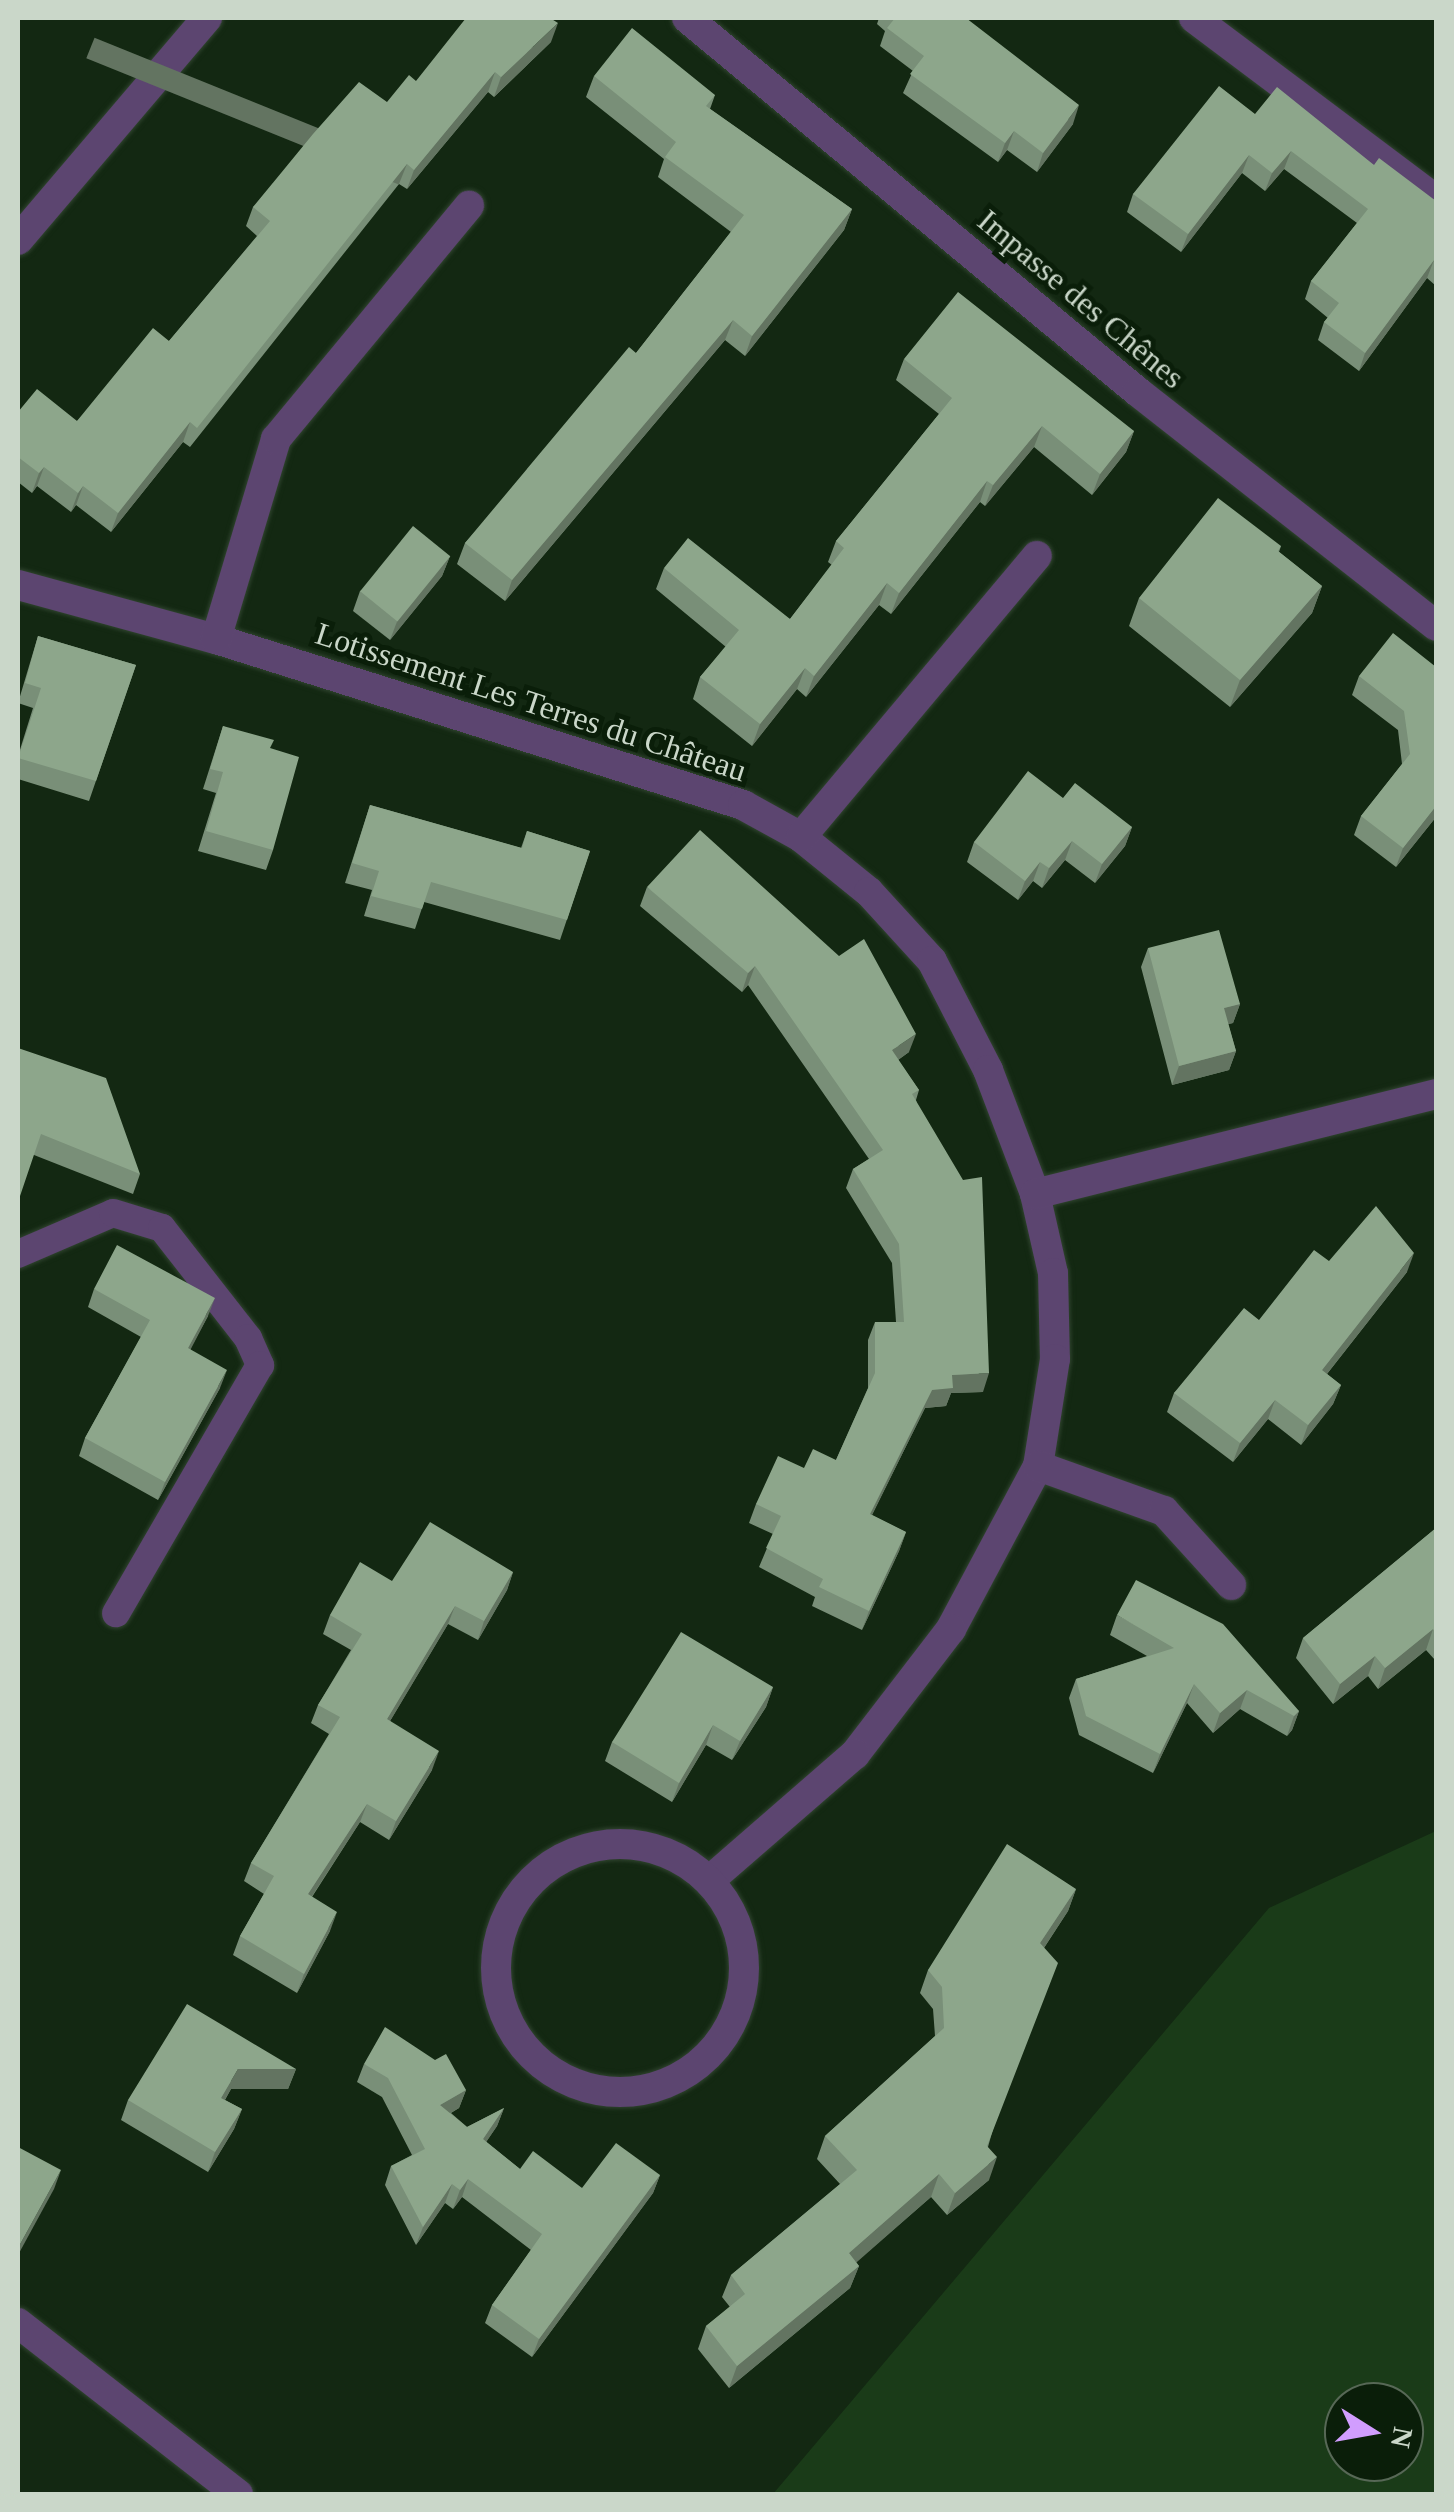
<!DOCTYPE html>
<html>
<head>
<meta charset="utf-8">
<style>
  body { margin:0 }
  #map { position:relative; width:1454px; height:2512px; overflow:hidden; background:#132812; font-family:Georgia,serif }
  div>[style] { position:absolute }
  .green>* { inset:0; background:#1a3b18 }
  .roads { filter:drop-shadow(0 0 2px #30442f) drop-shadow(0 0 2px #30442f) }
  .service>* { height:28px; margin:-14px; padding:0 14px; transform-origin:14px; border-radius:14px; background:#5c4570 }
  .minor>* { height:30px; margin:-15px; padding:0 15px; transform-origin:15px; border-radius:15px; background:#5c4570 }
  .minor>.ring { margin:-15px; padding:0; box-sizing:content-box; background:none; border:30px solid #5c4570; border-radius:50% }
  .wall>* { inset:0; background:#798f78 }
  .shaded-wall>* { inset:0; background:#637461; transform-origin:0 0 }
  .building>* { inset:0; background:#8da68b; transform-origin:0 0 }
  span { translate:-50% -50%; white-space:nowrap; text-align:center; line-height:1.15; -webkit-text-stroke:10px #0a1e09; paint-order:stroke }
  .street-label { font-size:32px; color:#cad7c9 }
  .frame { position:absolute; inset:0; border:20px solid #cad7c9; pointer-events:none }
  .north { position:absolute; left:1324px; top:2382px; width:100px; height:100px; box-sizing:border-box; background:#0a1e09; border:2px solid #576856; border-radius:50%; rotate:101deg; font-size:28px; font-weight:700; line-height:40px; text-align:center; color:#cad7c9 }
  .north::after { content:''; display:block; margin:auto; width:35px; height:45px; background:#d19dfe; clip-path:polygon(50% 0,100% 100%,50% 72%,0 100%) }
</style>
</head>
<body>
<div id="map">
  <div class="green">
    <div style="clip-path:polygon(evenodd,1436px 1831px,1436px 2494px,773px 2494px,1269px 1908px,1436px 1831px,1344px 2402px,1404px 2402px,1404px 2462px,1344px 2462px,1344px 2402px)"></div>
  </div>
  <div class="roads">
    <div class="service">
      <div style="left:18px;top:1254px;width:103px;rotate:-23.3deg"></div>
      <div style="left:113px;top:1213px;width:51px;rotate:17deg"></div>
      <div style="left:162px;top:1228px;width:140px;rotate:52deg"></div>
      <div style="left:248px;top:1338px;width:30px;rotate:66deg"></div>
      <div style="left:260px;top:1365px;width:287px;rotate:120.1deg"></div>
    </div>
    <div class="minor">
      <div style="left:687px;top:18px;width:586px;rotate:39.67deg"></div>
      <div style="left:1138px;top:392px;width:379px;rotate:38.1deg"></div>
      <div style="left:1194px;top:18px;width:303px;rotate:36.9deg"></div>
      <div style="left:18px;top:240px;width:292px;rotate:-49.6deg"></div>
      <div style="left:18px;top:585px;width:205px;rotate:15.3deg"></div>
      <div style="left:216px;top:639px;width:553px;rotate:17.48deg"></div>
      <div style="left:743px;top:805px;width:66px;rotate:28.9deg"></div>
      <div style="left:801px;top:837px;width:87px;rotate:39deg"></div>
      <div style="left:869px;top:892px;width:93px;rotate:47.6deg"></div>
      <div style="left:932px;top:961px;width:123px;rotate:62.8deg"></div>
      <div style="left:988px;top:1070px;width:133px;rotate:69.2deg"></div>
      <div style="left:1035px;top:1194px;width:81px;rotate:77.2deg"></div>
      <div style="left:1053px;top:1273px;width:86px;rotate:88.7deg"></div>
      <div style="left:1055px;top:1359px;width:108px;rotate:99deg"></div>
      <div style="left:1038px;top:1466px;width:185px;rotate:118.1deg"></div>
      <div style="left:951px;top:1629px;width:158px;rotate:127.5deg"></div>
      <div style="left:855px;top:1754px;width:192px;rotate:139deg"></div>
      <div style="left:216px;top:639px;width:209px;rotate:-73.3deg"></div>
      <div style="left:276px;top:439px;width:303px;rotate:-50.4deg"></div>
      <div style="left:801px;top:837px;width:367px;rotate:-50deg"></div>
      <div style="left:1035px;top:1194px;width:413px;rotate:-14deg"></div>
      <div style="left:1038px;top:1466px;width:134px;rotate:19.7deg"></div>
      <div style="left:1164px;top:1511px;width:100px;rotate:47.8deg"></div>
      <div class="ring" style="left:496px;top:1844px;width:218px;height:218px"></div>
      <div style="left:18px;top:2323px;width:279px;rotate:37.9deg"></div>
    </div>
  </div>
  <div class="wall">
    <div style="clip-path:polygon(879px 18px,966px 18px,1073px 124px,1037px 172px,1007px 150px,998px 162px,903px 93px,913px 71px,880px 46px,885px 31px,877px 24px)"></div>
    <div style="clip-path:polygon(551px 42px,494px 97px,488px 92px,407px 189px,399px 184px,190px 447px,183px 442px,111px 532px,76px 505px,71px 512px,37px 486px,32px 493px,18px 482px,18px 412px,77px 421px,169px 341px,257px 236px,246px 226px,253px 207px,416px 81px)"></div>
    <div style="clip-path:polygon(594px 76px,715px 95px,710px 109px,852px 209px,844px 230px,745px 356px,725px 340px,505px 601px,457px 564px,465px 543px,636px 353px,731px 232px,658px 177px,664px 159px,586px 97px)"></div>
    <div style="clip-path:polygon(1255px 114px,1374px 165px,1436px 201px,1436px 286px,1427px 278px,1359px 371px,1318px 340px,1324px 322px,1328px 318px,1305px 299px,1311px 281px,1357px 223px,1284px 169px,1265px 191px,1242px 173px,1181px 252px,1127px 212px,1133px 194px)"></div>
    <div style="clip-path:polygon(904px 359px,1134px 431px,1126px 452px,1092px 495px,1034px 447px,985px 506px,980px 502px,891px 614px,879px 605px,806px 697px,797px 689px,752px 746px,693px 699px,700px 677px,726px 647px,656px 589px,664px 568px,790px 619px,832px 565px,828px 562px,836px 541px,939px 414px,896px 380px)"></div>
    <div style="clip-path:polygon(1281px 546px,1279px 552px,1322px 586px,1312px 613px,1230px 707px,1129px 626px,1139px 598px)"></div>
    <div style="clip-path:polygon(450px 556px,442px 576px,390px 640px,353px 611px,360px 591px)"></div>
    <div style="clip-path:polygon(38px 636px,136px 665px,89px 801px,18px 779px,18px 756px,33px 708px,18px 703px)"></div>
    <div style="clip-path:polygon(1436px 667px,1436px 817px,1396px 867px,1354px 835px,1361px 816px,1402px 764px,1398px 730px,1352px 695px,1359px 676px)"></div>
    <div style="clip-path:polygon(223px 726px,270px 748px,273px 850px,266px 870px,198px 851px,216px 793px,203px 789px)"></div>
    <div style="clip-path:polygon(1063px 798px,1132px 827px,1125px 846px,1095px 883px,1065px 860px,1042px 888px,1033px 881px,1018px 900px,967px 862px,974px 842px)"></div>
    <div style="clip-path:polygon(370px 805px,521px 848px,527px 831px,590px 851px,560px 940px,424px 902px,415px 929px,364px 916px,372px 890px,345px 883px)"></div>
    <div style="clip-path:polygon(647px 887px,909px 1052px,898px 1060px,919px 1090px,916px 1100px,983px 1392px,951px 1393px,946px 1406px,925px 1408px,872px 1515px,906px 1532px,899px 1551px,862px 1630px,812px 1606px,815px 1597px,759px 1567px,773px 1534px,749px 1523px,756px 1504px,804px 1468px,836px 1460px,868px 1388px,868px 1340px,875px 1322px,896px 1322px,892px 1263px,846px 1188px,853px 1169px,869px 1159px,748px 985px,742px 992px,640px 906px)"></div>
    <div style="clip-path:polygon(1148px 948px,1240px 1004px,1233px 1023px,1228px 1024px,1236px 1051px,1229px 1070px,1172px 1085px,1141px 967px)"></div>
    <div style="clip-path:polygon(18px 1048px,140px 1174px,133px 1194px,34px 1155px)"></div>
    <div style="clip-path:polygon(1329px 1261px,1407px 1272px,1327px 1374px,1341px 1385px,1333px 1404px,1301px 1445px,1268px 1419px,1233px 1462px,1167px 1412px,1174px 1393px)"></div>
    <div style="clip-path:polygon(94px 1289px,208px 1316px,190px 1349px,220px 1388px,158px 1500px,79px 1456px,85px 1438px,141px 1337px,88px 1307px)"></div>
    <div style="clip-path:polygon(1436px 1528px,1436px 1659px,1435px 1660px,1426px 1650px,1378px 1689px,1368px 1676px,1333px 1704px,1296px 1658px,1303px 1638px)"></div>
    <div style="clip-path:polygon(513px 1572px,507px 1590px,478px 1640px,448px 1624px,390px 1721px,432px 1770px,389px 1840px,360px 1822px,312px 1897px,330px 1931px,297px 1993px,233px 1955px,240px 1936px,264px 1894px,244px 1881px,251px 1863px,329px 1734px,311px 1723px,318px 1705px,351px 1650px,323px 1634px,330px 1615px,392px 1581px)"></div>
    <div style="clip-path:polygon(1117px 1615px,1299px 1711px,1292px 1730px,1287px 1736px,1240px 1709px,1213px 1733px,1187px 1703px,1153px 1773px,1079px 1735px,1069px 1698px,1076px 1679px,1147px 1656px,1110px 1635px)"></div>
    <div style="clip-path:polygon(773px 1687px,766px 1707px,732px 1760px,706px 1745px,672px 1802px,605px 1761px,612px 1742px)"></div>
    <div style="clip-path:polygon(1076px 1889px,1068px 1911px,1044px 1948px,988px 2147px,989px 2180px,947px 2215px,931px 2197px,856px 2262px,859px 2266px,850px 2288px,729px 2388px,698px 2349px,706px 2326px,730px 2307px,722px 2297px,731px 2275px,840px 2184px,817px 2159px,825px 2136px,935px 2036px,933px 2009px,920px 1993px,928px 1970px)"></div>
    <div style="clip-path:polygon(364px 2064px,466px 2090px,459px 2108px,451px 2113px,467px 2127px,504px 2108px,497px 2126px,486px 2142px,520px 2169px,582px 2188px,660px 2175px,653px 2193px,532px 2357px,485px 2323px,492px 2305px,531px 2250px,462px 2197px,453px 2209px,445px 2203px,416px 2245px,385px 2185px,391px 2166px,412px 2155px,382px 2097px,357px 2082px)"></div>
    <div style="clip-path:polygon(296px 2069px,288px 2089px,231px 2089px,225px 2100px,242px 2109px,234px 2129px,208px 2172px,121px 2120px,128px 2100px)"></div>
  </div>
  <div class="shaded-wall">
    <div style="clip-path:polygon(558px 23px,551px 42px,494px 97px,501px 77px)"></div>
    <div style="clip-path:polygon(495px 72px,488px 92px,407px 189px,414px 170px)"></div>
    <div style="clip-path:polygon(1079px 105px,1073px 124px,1037px 172px,1043px 153px)"></div>
    <div style="clip-path:polygon(1014px 131px,1007px 150px,998px 162px,1005px 143px)"></div>
    <div style="clip-path:polygon(1291px 151px,1284px 169px,1265px 191px,1272px 173px)"></div>
    <div style="clip-path:polygon(1249px 155px,1242px 173px,1181px 252px,1188px 234px)"></div>
    <div style="left:407px;top:164px;width:22px;height:337px;rotate:112deg"></div>
    <div style="clip-path:polygon(852px 209px,844px 230px,745px 356px,752px 336px)"></div>
    <div style="clip-path:polygon(1434px 260px,1427px 278px,1359px 371px,1365px 353px)"></div>
    <div style="clip-path:polygon(733px 320px,725px 340px,505px 601px,512px 580px)"></div>
    <div style="clip-path:polygon(190px 422px,183px 442px,111px 532px,118px 513px)"></div>
    <div style="clip-path:polygon(1042px 426px,1034px 447px,985px 506px,993px 485px)"></div>
    <div style="clip-path:polygon(1134px 431px,1126px 452px,1092px 495px,1100px 474px)"></div>
    <div style="clip-path:polygon(44px 467px,37px 486px,32px 493px,39px 473px)"></div>
    <div style="clip-path:polygon(987px 481px,980px 502px,891px 614px,899px 593px)"></div>
    <div style="clip-path:polygon(83px 486px,76px 505px,71px 512px,78px 493px)"></div>
    <div style="clip-path:polygon(450px 556px,442px 576px,390px 640px,398px 619px)"></div>
    <div style="clip-path:polygon(887px 583px,879px 605px,806px 697px,814px 676px)"></div>
    <div style="clip-path:polygon(1322px 586px,1312px 613px,1230px 707px,1240px 680px)"></div>
    <div style="clip-path:polygon(805px 668px,797px 689px,752px 746px,760px 724px)"></div>
    <div style="clip-path:polygon(1436px 806px,1436px 817px,1396px 867px,1403px 848px)"></div>
    <div style="clip-path:polygon(1132px 827px,1125px 846px,1095px 883px,1102px 864px)"></div>
    <div style="clip-path:polygon(1072px 841px,1065px 860px,1042px 888px,1049px 868px)"></div>
    <div style="clip-path:polygon(1040px 862px,1033px 881px,1018px 900px,1025px 881px)"></div>
    <div style="clip-path:polygon(755px 966px,748px 985px,742px 992px,748px 973px)"></div>
    <div style="clip-path:polygon(1240px 1004px,1233px 1023px,1217px 1027px,1224px 1008px)"></div>
    <div style="clip-path:polygon(916px 1034px,909px 1052px,885px 1069px,892px 1050px)"></div>
    <div style="clip-path:polygon(1236px 1051px,1229px 1070px,1172px 1085px,1179px 1066px)"></div>
    <div style="clip-path:polygon(1414px 1253px,1407px 1272px,1315px 1389px,1322px 1370px)"></div>
    <div style="clip-path:polygon(215px 1298px,208px 1316px,182px 1366px,188px 1348px)"></div>
    <div style="clip-path:polygon(227px 1370px,220px 1388px,158px 1500px,165px 1482px)"></div>
    <div style="clip-path:polygon(989px 1373px,983px 1392px,951px 1393px,946px 1406px,925px 1408px,863px 1533px,870px 1514px,932px 1390px,952px 1375px)"></div>
    <div style="clip-path:polygon(1341px 1385px,1333px 1404px,1301px 1445px,1308px 1425px)"></div>
    <div style="clip-path:polygon(1275px 1400px,1268px 1419px,1233px 1462px,1240px 1443px)"></div>
    <div style="clip-path:polygon(906px 1532px,899px 1551px,862px 1630px,869px 1611px)"></div>
    <div style="clip-path:polygon(513px 1572px,507px 1590px,478px 1640px,484px 1621px)"></div>
    <div style="clip-path:polygon(455px 1606px,448px 1624px,380px 1738px,387px 1719px)"></div>
    <div style="clip-path:polygon(1433px 1629px,1426px 1650px,1378px 1689px,1385px 1668px)"></div>
    <div style="clip-path:polygon(1375px 1656px,1368px 1676px,1333px 1704px,1340px 1684px)"></div>
    <div style="clip-path:polygon(1194px 1684px,1187px 1703px,1153px 1773px,1160px 1754px)"></div>
    <div style="clip-path:polygon(773px 1687px,766px 1707px,732px 1760px,740px 1741px)"></div>
    <div style="clip-path:polygon(1247px 1690px,1240px 1709px,1213px 1733px,1220px 1713px)"></div>
    <div style="clip-path:polygon(1299px 1711px,1292px 1730px,1287px 1736px,1294px 1716px)"></div>
    <div style="clip-path:polygon(713px 1725px,706px 1745px,672px 1802px,679px 1783px)"></div>
    <div style="clip-path:polygon(439px 1751px,432px 1770px,389px 1840px,396px 1821px)"></div>
    <div style="clip-path:polygon(367px 1804px,360px 1822px,301px 1913px,308px 1894px)"></div>
    <div style="clip-path:polygon(1076px 1889px,1068px 1911px,1032px 1966px,1040px 1943px)"></div>
    <div style="clip-path:polygon(337px 1912px,330px 1931px,297px 1993px,304px 1974px)"></div>
    <div style="clip-path:polygon(238px 2069px,296px 2069px,288px 2089px,231px 2089px,214px 2118px,221px 2098px)"></div>
    <div style="clip-path:polygon(466px 2090px,459px 2108px,433px 2123px,440px 2105px)"></div>
    <div style="clip-path:polygon(504px 2108px,497px 2126px,476px 2157px,483px 2139px)"></div>
    <div style="clip-path:polygon(242px 2109px,234px 2129px,208px 2172px,215px 2152px)"></div>
    <div style="clip-path:polygon(997px 2157px,989px 2180px,947px 2215px,955px 2193px)"></div>
    <div style="clip-path:polygon(61px 2170px,54px 2189px,18px 2255px,18px 2248px)"></div>
    <div style="clip-path:polygon(939px 2174px,931px 2197px,841px 2276px,849px 2253px)"></div>
    <div style="clip-path:polygon(660px 2175px,653px 2193px,532px 2357px,539px 2339px)"></div>
    <div style="clip-path:polygon(468px 2179px,462px 2197px,453px 2209px,460px 2190px)"></div>
    <div style="clip-path:polygon(452px 2184px,445px 2203px,416px 2245px,423px 2227px)"></div>
    <div style="clip-path:polygon(859px 2266px,850px 2288px,729px 2388px,737px 2366px)"></div>
  </div>
  <div class="building">
    <div style="clip-path:polygon(466px 18px,550px 18px,558px 23px,501px 77px,495px 72px,414px 170px,407px 164px,197px 428px,190px 422px,118px 513px,83px 486px,78px 493px,44px 467px,39px 473px,18px 457px,18px 412px,37px 389px,77px 421px,153px 328px,169px 341px,270px 221px,253px 207px,313px 134px,359px 82px,387px 102px,409px 75px,416px 81px)"></div>
    <div style="clip-path:polygon(895px 18px,966px 18px,1079px 105px,1043px 153px,1014px 131px,1005px 143px,910px 74px,924px 56px,887px 28px)"></div>
    <div style="clip-path:polygon(632px 28px,715px 95px,706px 106px,852px 209px,752px 336px,733px 320px,512px 580px,465px 543px,629px 347px,636px 353px,744px 215px,665px 157px,676px 142px,594px 76px)"></div>
    <div style="clip-path:polygon(1219px 86px,1255px 114px,1277px 87px,1374px 165px,1379px 158px,1436px 201px,1436px 263px,1434px 260px,1365px 353px,1324px 322px,1339px 303px,1311px 281px,1368px 209px,1291px 151px,1272px 173px,1249px 155px,1188px 234px,1133px 194px)"></div>
    <div style="clip-path:polygon(958px 292px,1134px 431px,1100px 474px,1042px 426px,993px 485px,987px 481px,899px 593px,887px 583px,814px 676px,805px 668px,760px 724px,700px 677px,739px 630px,664px 568px,688px 538px,790px 619px,844px 548px,836px 541px,952px 398px,904px 359px)"></div>
    <div style="clip-path:polygon(1218px 498px,1281px 546px,1278px 551px,1322px 586px,1240px 680px,1139px 598px)"></div>
    <div style="left:413px;top:526px;width:48px;height:84px;rotate:39deg"></div>
    <div style="clip-path:polygon(1393px 633px,1436px 667px,1436px 806px,1403px 848px,1361px 816px,1410px 754px,1404px 711px,1359px 676px)"></div>
    <div style="clip-path:polygon(38px 636px,136px 665px,96px 781px,18px 758px,41px 688px,25px 683px)"></div>
    <div style="clip-path:polygon(223px 726px,274px 740px,270px 748px,299px 757px,273px 850px,206px 831px,223px 772px,210px 769px)"></div>
    <div style="clip-path:polygon(1028px 771px,1063px 798px,1075px 783px,1132px 827px,1102px 864px,1072px 841px,1049px 868px,1040px 862px,1025px 881px,974px 842px)"></div>
    <div style="clip-path:polygon(370px 805px,522px 848px,527px 831px,590px 851px,567px 920px,431px 882px,422px 909px,371px 896px,379px 871px,352px 863px)"></div>
    <div style="clip-path:polygon(700px 830px,839px 956px,864px 939px,916px 1034px,892px 1050px,919px 1090px,912px 1094px,963px 1180px,982px 1177px,989px 1373px,952px 1375px,953px 1388px,932px 1390px,870px 1514px,906px 1532px,869px 1611px,819px 1587px,823px 1579px,766px 1548px,781px 1516px,756px 1504px,778px 1456px,804px 1468px,813px 1449px,836px 1460px,875px 1373px,875px 1322px,904px 1322px,899px 1244px,853px 1169px,883px 1150px,755px 966px,748px 973px,647px 887px)"></div>
    <div style="clip-path:polygon(1219px 930px,1240px 1004px,1224px 1008px,1236px 1051px,1179px 1066px,1148px 948px)"></div>
    <div style="clip-path:polygon(18px 1048px,106px 1078px,140px 1174px,41px 1134px,18px 1202px)"></div>
    <div style="clip-path:polygon(1376px 1206px,1414px 1253px,1322px 1370px,1341px 1385px,1308px 1425px,1275px 1400px,1240px 1443px,1174px 1393px,1244px 1308px,1259px 1320px,1314px 1250px,1329px 1261px)"></div>
    <div style="clip-path:polygon(117px 1245px,215px 1298px,188px 1348px,227px 1370px,165px 1482px,85px 1438px,150px 1320px,94px 1289px)"></div>
    <div style="clip-path:polygon(430px 1522px,513px 1572px,484px 1621px,455px 1606px,387px 1719px,439px 1751px,396px 1821px,367px 1804px,308px 1894px,337px 1912px,304px 1974px,240px 1936px,274px 1876px,251px 1863px,340px 1717px,318px 1705px,362px 1634px,330px 1615px,360px 1562px,392px 1581px)"></div>
    <div style="clip-path:polygon(1436px 1528px,1436px 1633px,1433px 1629px,1385px 1668px,1375px 1656px,1340px 1684px,1303px 1638px)"></div>
    <div style="clip-path:polygon(1136px 1580px,1223px 1624px,1299px 1711px,1294px 1716px,1247px 1690px,1220px 1713px,1194px 1684px,1160px 1754px,1086px 1716px,1076px 1679px,1174px 1648px,1117px 1615px)"></div>
    <div style="clip-path:polygon(681px 1632px,773px 1687px,740px 1741px,713px 1725px,679px 1783px,612px 1742px)"></div>
    <div style="clip-path:polygon(1007px 1844px,1076px 1889px,1040px 1943px,1058px 1963px,987px 2146px,997px 2157px,955px 2193px,939px 2174px,849px 2253px,859px 2266px,737px 2366px,706px 2326px,745px 2294px,731px 2275px,857px 2170px,825px 2136px,944px 2028px,942px 1987px,928px 1970px)"></div>
    <div style="clip-path:polygon(187px 2004px,296px 2069px,238px 2069px,221px 2098px,242px 2109px,215px 2152px,128px 2100px)"></div>
    <div style="clip-path:polygon(385px 2027px,435px 2060px,446px 2054px,466px 2090px,440px 2105px,467px 2127px,504px 2108px,483px 2139px,520px 2169px,533px 2151px,582px 2188px,616px 2143px,660px 2175px,539px 2339px,492px 2305px,542px 2234px,468px 2179px,460px 2190px,452px 2184px,423px 2227px,391px 2166px,425px 2149px,388px 2078px,364px 2064px)"></div>
    <div style="clip-path:polygon(18px 2147px,61px 2170px,18px 2248px)"></div>
  </div>
  <div class="street-label">
    <span style="left:1081px;top:299px;rotate:40deg">Impasse des Chênes</span>
    <span style="left:531px;top:702px;rotate:18deg">Lotissement Les Terres du Château</span>
  </div>
  <div class="frame"></div>
  <div class="north">N</div>
</div>
</body>
</html>
